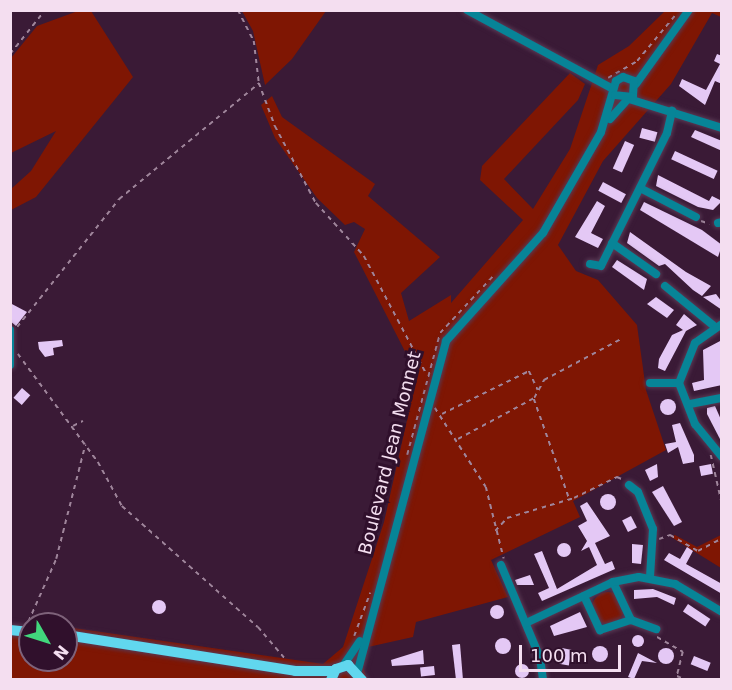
<!DOCTYPE html>
<html>
<head>
<meta charset="utf-8">
<style>
  body { margin:0 }
  #map { position:relative; width:732px; height:690px; overflow:hidden; background:#3a1a36; font-family:"DejaVu Sans",sans-serif }
  div>[style] { position:absolute }
  .green>* { inset:0; background:#7f1603 }
  .round { border-radius:50% }
  .building>* { inset:0; background:#e4c8f5; transform-origin:0 0 }
  .path>* { height:1.5px; margin-top:-0.75px; transform-origin:0; background:repeating-linear-gradient(90deg,#9f859b 0 4.5px,transparent 0 9px) }
  .roads { filter:drop-shadow(0 0 2px #583954) drop-shadow(0 0 2px #583954) }
  .minor>* { height:8px; margin:-4px; padding:0 4px; transform-origin:4px; border-radius:4px; background:#078497 }
  .major>* { height:10px; margin:-5px; padding:0 5px; transform-origin:5px; border-radius:5px; background:#61d7ee }
  span { translate:-50% -50%; white-space:nowrap; text-align:center; line-height:1.15; -webkit-text-stroke:6px #30102c; paint-order:stroke }
  .street-label { font-size:18px; color:#f4def0 }
  .frame { position:absolute; inset:0; border:12px solid #f4def0; pointer-events:none }
  .north { position:absolute; left:18px; top:612px; width:60px; height:60px; box-sizing:border-box; background:#30102c; border:2px solid #7e627a; border-radius:50%; rotate:129deg; font-size:16px; font-weight:700; line-height:24px; text-align:center; color:#f4def0 }
  .north::after { content:''; display:block; margin:auto; width:21px; height:27px; background:#41d77c; clip-path:polygon(50% 0,100% 100%,50% 72%,0 100%) }
  .scale { position:absolute; left:519px; top:645px; width:102px; height:27px; box-sizing:border-box; border:3px solid #f4def0; border-top:0; padding-left:8px; font-size:18px; line-height:21px; white-space:nowrap; color:#f4def0; -webkit-text-stroke:4px #30102c; paint-order:stroke }
</style>
</head>
<body>
<div id="map">
  <div class="green">
    <div style="clip-path:polygon(78px 11px,91px 11px,133px 77px,36px 197px,11px 210px,11px 189px,31px 171px,56px 131px,11px 153px,11px 58px,37px 26px)"></div>
    <div style="clip-path:polygon(242px 11px,326px 11px,292px 59px,265px 85px,253px 31px)"></div>
    <div style="clip-path:polygon(665px 11px,721px 11px,721px 17px,712px 13px,671px 84px,603px 161px,558px 245px,576px 271px,598px 280px,637px 325px,646px 390px,666px 450px,573px 501px,580px 517px,491px 560px,508px 597px,416px 622px,413px 637px,368px 647px,363px 667px,367px 679px,11px 679px,10px 625px,30px 627px,30px 660px,66px 660px,66px 627px,323px 664px,343px 647px,384px 522px,419px 367px,413px 367px,354px 252px,365px 229px,354px 222px,345px 225px,317px 198px,275px 138px,261px 105px,272px 96px,282px 117px,375px 184px,368px 196px,440px 257px,401px 293px,409px 321px,451px 295px,451px 303px,523px 220px,480px 180px,482px 166px,570px 73px,585px 84px,578px 100px,504px 179px,533px 209px,570px 149px,598px 65px,629px 46px)"></div>
    <div style="clip-path:polygon(675px 535px,697px 547px,721px 535px,721px 568px,671px 537px)"></div>
    <div class="round" style="left:592px;top:592px;width:32px;height:32px"></div>
  </div>
  <div class="building">
    <div style="clip-path:polygon(717px 54px,722px 56px,722px 84px,715px 81px,705px 105px,679px 86px,682px 79px,706px 90px,720px 64px,714px 61px)"></div>
    <div style="left:642px;top:128px;width:16px;height:10px;rotate:15deg"></div>
    <div style="clip-path:polygon(695px 130px,722px 141px,722px 151px,691px 137px)"></div>
    <div style="left:625px;top:141px;width:10px;height:30px;rotate:24deg"></div>
    <div style="left:675px;top:151px;width:47px;height:9px;rotate:25deg"></div>
    <div style="clip-path:polygon(658px 175px,709px 201px,712px 196px,722px 201px,713px 210px,698px 207px,656px 186px)"></div>
    <div style="left:603px;top:182px;width:26px;height:10px;rotate:28deg"></div>
    <div style="clip-path:polygon(597px 201px,605px 206px,591px 233px,603px 239px,598px 248px,575px 237px)"></div>
    <div style="clip-path:polygon(644px 202px,702px 230px,722px 245px,718px 257px,640px 210px)"></div>
    <div style="clip-path:polygon(630px 232px,686px 272px,711px 286px,702px 296px,693px 290px,665px 264px,659px 266px,627px 243px)"></div>
    <div style="clip-path:polygon(617px 260px,647px 279px,644px 290px,612px 267px)"></div>
    <div style="clip-path:polygon(716px 294px,722px 302px,722px 310px,703px 297px)"></div>
    <div style="clip-path:polygon(656px 297px,674px 310px,667px 318px,647px 304px)"></div>
    <div style="clip-path:polygon(10px 303px,27px 312px,16px 326px,10px 321px)"></div>
    <div style="clip-path:polygon(684px 314px,697px 325px,686px 331px,665px 371px,658px 368px,659px 359px,672px 335px,683px 330px,676px 325px)"></div>
    <div style="clip-path:polygon(62px 340px,63px 346px,53px 348px,54px 355px,45px 357px,39px 349px,38px 342px)"></div>
    <div style="clip-path:polygon(722px 340px,722px 385px,694px 391px,692px 383px,704px 380px,703px 350px)"></div>
    <div style="left:22px;top:388px;width:11px;height:13px;rotate:41deg"></div>
    <div class="round" style="left:660px;top:399px;width:16px;height:16px"></div>
    <div style="clip-path:polygon(715px 406px,722px 422px,722px 443px,707px 414px,707px 408px)"></div>
    <div style="clip-path:polygon(680px 423px,694px 455px,694px 462px,683px 464px,678px 447px,668px 453px,665px 444px,676px 442px,672px 425px)"></div>
    <div style="clip-path:polygon(657px 464px,658px 477px,650px 481px,645px 470px)"></div>
    <div style="left:711px;top:464px;width:10px;height:12px;rotate:79deg"></div>
    <div style="clip-path:polygon(663px 486px,682px 522px,674px 526px,652px 492px)"></div>
    <div class="round" style="left:600px;top:494px;width:16px;height:16px"></div>
    <div style="clip-path:polygon(587px 502px,610px 536px,595px 543px,605px 564px,612px 561px,615px 569px,542px 601px,538px 593px,549px 588px,534px 554px,542px 551px,557px 589px,597px 565px,589px 547px,581px 551px,587px 541px,578px 526px,587px 521px,580px 506px)"></div>
    <div style="left:631px;top:516px;width:13px;height:10px;rotate:63deg"></div>
    <div class="round" style="left:557px;top:543px;width:14px;height:14px"></div>
    <div style="clip-path:polygon(632px 544px,643px 545px,641px 564px,632px 563px)"></div>
    <div style="clip-path:polygon(687px 547px,693px 551px,686px 564px,722px 584px,722px 594px,664px 560px,669px 553px,680px 559px)"></div>
    <div style="clip-path:polygon(530px 575px,534px 585px,517px 585px,515px 580px)"></div>
    <div style="clip-path:polygon(634px 590px,653px 589px,676px 598px,674px 605px,657px 597px,634px 599px)"></div>
    <div class="round" style="left:152px;top:600px;width:14px;height:14px"></div>
    <div style="left:688px;top:604px;width:27px;height:9px;rotate:34deg"></div>
    <div class="round" style="left:490px;top:605px;width:14px;height:14px"></div>
    <div style="clip-path:polygon(580px 612px,587px 627px,554px 636px,550px 626px)"></div>
    <div class="round" style="left:632px;top:635px;width:12px;height:12px"></div>
    <div class="round" style="left:495px;top:638px;width:16px;height:16px"></div>
    <div style="clip-path:polygon(460px 644px,463px 680px,456px 680px,452px 645px)"></div>
    <div class="round" style="left:592px;top:646px;width:16px;height:16px"></div>
    <div class="round" style="left:658px;top:648px;width:16px;height:16px"></div>
    <div style="left:562px;top:648px;width:10px;height:16px;rotate:11deg"></div>
    <div style="clip-path:polygon(423px 650px,424px 664px,392px 666px,391px 660px)"></div>
    <div style="clip-path:polygon(638px 653px,657px 663px,642px 661px,634px 679px,628px 677px)"></div>
    <div style="left:694px;top:656px;width:18px;height:9px;rotate:22deg"></div>
    <div class="round" style="left:515px;top:664px;width:14px;height:14px"></div>
    <div style="left:434px;top:666px;width:9px;height:14px;rotate:84deg"></div>
  </div>
  <div class="path">
    <div style="left:238px;top:10px;width:35px;rotate:63deg"></div>
    <div style="left:254px;top:41px;width:42px;rotate:83.2deg"></div>
    <div style="left:259px;top:83px;width:46px;rotate:69.6deg"></div>
    <div style="left:275px;top:126px;width:87px;rotate:62deg"></div>
    <div style="left:316px;top:203px;width:72px;rotate:47.8deg"></div>
    <div style="left:364px;top:256px;width:132px;rotate:62.1deg"></div>
    <div style="left:10px;top:54px;width:56px;rotate:-51.5deg"></div>
    <div style="left:608px;top:78px;width:34px;rotate:-30deg"></div>
    <div style="left:637px;top:61px;width:62px;rotate:-50.2deg"></div>
    <div style="left:701px;top:221px;width:9px;rotate:18deg"></div>
    <div style="left:17px;top:327px;width:164px;rotate:-51.4deg"></div>
    <div style="left:119px;top:199px;width:182px;rotate:-39.6deg"></div>
    <div style="left:18px;top:354px;width:134px;rotate:53.5deg"></div>
    <div style="left:98px;top:462px;width:50px;rotate:61.4deg"></div>
    <div style="left:122px;top:506px;width:182px;rotate:41.7deg"></div>
    <div style="left:258px;top:627px;width:45px;rotate:49.5deg"></div>
    <div style="left:534px;top:399px;width:105px;rotate:70.5deg"></div>
    <div style="left:435px;top:408px;width:94px;rotate:57.2deg"></div>
    <div style="left:486px;top:487px;width:74px;rotate:76deg"></div>
    <div style="left:442px;top:414px;width:97px;rotate:-26.3deg"></div>
    <div style="left:529px;top:371px;width:21px;rotate:65deg"></div>
    <div style="left:73px;top:426px;width:11px;rotate:-27deg"></div>
    <div style="left:458px;top:439px;width:86px;rotate:-28.3deg"></div>
    <div style="left:534px;top:398px;width:21px;rotate:-61deg"></div>
    <div style="left:544px;top:380px;width:89px;rotate:-28deg"></div>
    <div style="left:407px;top:455px;width:126px;rotate:-74.9deg"></div>
    <div style="left:440px;top:333px;width:79px;rotate:-47deg"></div>
    <div style="left:711px;top:455px;width:50px;rotate:77.3deg"></div>
    <div style="left:495px;top:531px;width:18px;rotate:-47deg"></div>
    <div style="left:507px;top:518px;width:70px;rotate:-16.6deg"></div>
    <div style="left:574px;top:498px;width:48px;rotate:-26deg"></div>
    <div style="left:617px;top:477px;width:8px;rotate:23deg"></div>
    <div style="left:659px;top:539px;width:12px;rotate:-20deg"></div>
    <div style="left:670px;top:535px;width:32px;rotate:30deg"></div>
    <div style="left:698px;top:551px;width:27px;rotate:-28deg"></div>
    <div style="left:28px;top:622px;width:69px;rotate:-66deg"></div>
    <div style="left:56px;top:559px;width:118px;rotate:-75.7deg"></div>
    <div style="left:354px;top:636px;width:46px;rotate:-69.6deg"></div>
    <div style="left:657px;top:637px;width:30px;rotate:30deg"></div>
    <div style="left:683px;top:652px;width:25px;rotate:104deg"></div>
    <div style="left:677px;top:676px;width:10px;rotate:24deg"></div>
  </div>
  <div class="roads">
    <div class="minor">
      <div style="left:467px;top:10px;width:166px;rotate:28.4deg"></div>
      <div style="left:636px;top:84px;width:91px;rotate:-54.4deg"></div>
      <div style="left:629px;top:99px;width:97px;rotate:17.3deg"></div>
      <div style="left:610px;top:119px;width:25px;rotate:-48deg"></div>
      <div style="left:640px;top:188px;width:63px;rotate:27.4deg"></div>
      <div style="left:718px;top:223px;width:4px;rotate:-14deg"></div>
      <div style="left:612px;top:243px;width:54px;rotate:35.2deg"></div>
      <div style="left:590px;top:264px;width:11px;rotate:10deg"></div>
      <div style="left:601px;top:266px;width:148px;rotate:-63.6deg"></div>
      <div style="left:667px;top:133px;width:23px;rotate:-77deg"></div>
      <div style="left:665px;top:286px;width:63px;rotate:39.2deg"></div>
      <div style="left:722px;top:324px;width:33px;rotate:145deg"></div>
      <div style="left:695px;top:343px;width:43px;rotate:111.8deg"></div>
      <div style="left:679px;top:383px;width:44px;rotate:68.7deg"></div>
      <div style="left:695px;top:424px;width:43px;rotate:50.7deg"></div>
      <div style="left:10px;top:330px;width:35px;rotate:90deg"></div>
      <div style="left:650px;top:383px;width:29px"></div>
      <div style="left:690px;top:404px;width:33px;rotate:-11deg"></div>
      <div style="left:629px;top:485px;width:11px;rotate:38deg"></div>
      <div style="left:638px;top:492px;width:40px;rotate:68deg"></div>
      <div style="left:653px;top:529px;width:48px;rotate:93.6deg"></div>
      <div style="left:501px;top:565px;width:101px;rotate:67.2deg"></div>
      <div style="left:540px;top:658px;width:22px;rotate:82deg"></div>
      <div style="left:613px;top:582px;width:42px;rotate:64.7deg"></div>
      <div style="left:631px;top:620px;width:27px;rotate:20deg"></div>
      <div style="left:584px;top:596px;width:38px;rotate:65deg"></div>
      <div style="left:600px;top:630px;width:33px;rotate:-18deg"></div>
      <div style="left:526px;top:623px;width:96px;rotate:-25.2deg"></div>
      <div style="left:613px;top:582px;width:26px;rotate:-11deg"></div>
      <div style="left:639px;top:577px;width:37px;rotate:11deg"></div>
      <div style="left:675px;top:584px;width:55px;rotate:30.8deg"></div>
      <div style="left:343px;top:666px;width:30px;rotate:-56deg"></div>
      <div style="left:358px;top:670px;width:341px;rotate:-75deg"></div>
      <div style="left:446px;top:341px;width:145px;rotate:-48.1deg"></div>
      <div style="left:543px;top:233px;width:116px;rotate:-60.1deg"></div>
      <div style="left:601px;top:132px;width:53px;rotate:-73.6deg"></div>
      <div style="left:616px;top:81px;width:8px;rotate:-30deg"></div>
      <div style="left:623px;top:77px;width:12px;rotate:20deg"></div>
      <div style="left:634px;top:81px;width:16px;rotate:94deg"></div>
      <div style="left:633px;top:97px;width:18px;rotate:-174deg"></div>
    </div>
    <div class="major">
      <div style="left:10px;top:630px;width:20px;rotate:6deg"></div>
      <div style="left:66px;top:635px;width:232px;rotate:8.9deg"></div>
      <div style="left:295px;top:671px;width:39px"></div>
      <div style="left:331px;top:680px;width:12px;rotate:-66deg"></div>
      <div style="left:336px;top:669px;width:13px;rotate:-18deg"></div>
      <div style="left:348px;top:665px;width:21px;rotate:47deg"></div>
    </div>
  </div>
  <div class="street-label">
    <span style="left:390px;top:453px;rotate:-76deg">Boulevard Jean Monnet</span>
  </div>
  <div class="frame"></div>
  <div class="north">N</div>
  <div class="scale">100 m</div>
</div>
</body>
</html>
